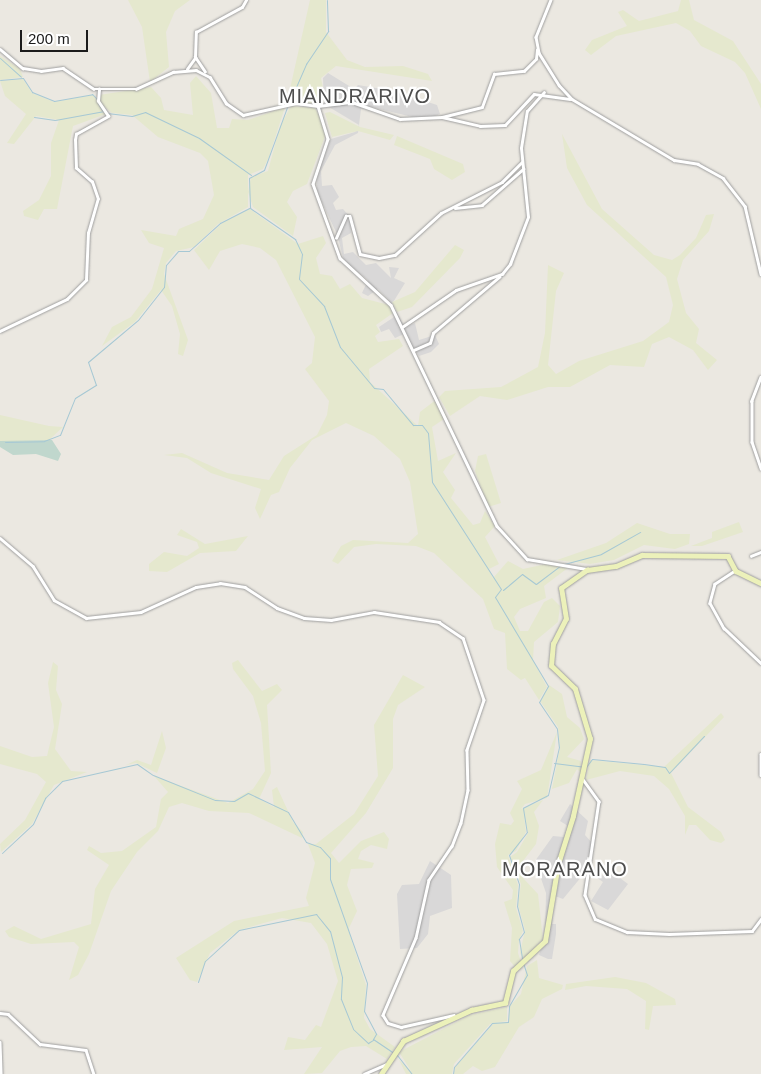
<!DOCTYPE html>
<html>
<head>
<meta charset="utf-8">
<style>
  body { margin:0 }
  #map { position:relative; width:761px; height:1074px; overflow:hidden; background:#ebe8e1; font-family:Arial,sans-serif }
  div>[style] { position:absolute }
  .residential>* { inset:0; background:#d9d8d8 }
  .farmland>* { inset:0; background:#e5e8ce }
  .wetland>* { inset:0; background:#c0d7cd }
  .stream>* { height:1px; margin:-0.5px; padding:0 0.5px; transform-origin:0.5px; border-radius:0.5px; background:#a6c8d4 }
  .roads { filter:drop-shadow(0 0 1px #9f9f9f) drop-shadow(0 0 1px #9f9f9f) }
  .street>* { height:2.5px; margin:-1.25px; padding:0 1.25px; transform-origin:1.25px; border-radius:1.25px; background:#fff }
  .secondary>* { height:4.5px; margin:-2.25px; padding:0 2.25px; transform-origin:2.25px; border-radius:2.25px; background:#ecf1ba }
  span { translate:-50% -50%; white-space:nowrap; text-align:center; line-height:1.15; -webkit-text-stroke:4.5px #fff; paint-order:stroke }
  .quarter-label { font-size:20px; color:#4e4e4e; letter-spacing:1px }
  .scale { position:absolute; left:20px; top:30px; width:68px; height:22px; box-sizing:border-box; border:2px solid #1b1b1b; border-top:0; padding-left:6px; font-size:15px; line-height:18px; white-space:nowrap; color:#1b1b1b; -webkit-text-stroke:4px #fff; paint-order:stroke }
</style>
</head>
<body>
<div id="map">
  <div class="residential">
    <div style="clip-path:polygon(328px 73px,354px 89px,358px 85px,394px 91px,437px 105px,440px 114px,425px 120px,371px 107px,361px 109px,358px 133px,335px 145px,321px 171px,322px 186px,332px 185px,339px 197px,333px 203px,336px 210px,343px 209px,350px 217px,351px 233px,342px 238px,344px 254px,353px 252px,366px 265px,376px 263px,391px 278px,389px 267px,399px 268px,394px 278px,405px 283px,392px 304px,405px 327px,415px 323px,419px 340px,435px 335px,439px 344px,431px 352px,419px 356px,404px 334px,395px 338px,389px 329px,381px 332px,379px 327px,394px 317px,389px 300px,378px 289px,368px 296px,362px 293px,368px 280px,344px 261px,337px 234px,317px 192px,316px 170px,331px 139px,355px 132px,359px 125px,324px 104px,323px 78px)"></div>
    <div style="clip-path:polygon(570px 804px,588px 821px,585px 835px,593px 844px,586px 862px,607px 879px,612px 872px,628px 884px,608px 910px,591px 901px,603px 882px,593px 875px,582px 876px,563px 899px,555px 896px,552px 924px,556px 924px,556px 934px,552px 959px,548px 959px,539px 955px,545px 937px,546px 893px,535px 861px,553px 836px,564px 837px,568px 826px,560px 821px)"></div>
    <div style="clip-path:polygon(430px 861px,451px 875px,452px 908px,430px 916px,428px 934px,417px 948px,400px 949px,397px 894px,402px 885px,419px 884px)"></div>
  </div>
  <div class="farmland">
    <div style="clip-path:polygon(128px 0,190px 0,175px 11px,166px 32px,169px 67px,150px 82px,142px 27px)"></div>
    <div style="clip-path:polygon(310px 0,326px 0,326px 32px,347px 60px,365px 67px,403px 66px,428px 74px,432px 81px,336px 66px,321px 78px,323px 88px,318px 103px,287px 102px)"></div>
    <div style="clip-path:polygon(681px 0,689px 0,694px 20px,733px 41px,761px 84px,761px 109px,745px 73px,735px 62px,701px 46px,690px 31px,676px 23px,616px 36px,591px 55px,585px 50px,592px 40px,627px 26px,618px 12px,623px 10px,639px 21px,678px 11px)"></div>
    <div style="clip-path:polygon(0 56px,20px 69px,23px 77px,0 80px)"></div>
    <div style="clip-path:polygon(196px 76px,211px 93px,217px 128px,229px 128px,232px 119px,248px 120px,285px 107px,269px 157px,263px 169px,248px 175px,248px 207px,218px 224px,194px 247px,176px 251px,166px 263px,164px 274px,188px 340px,183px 356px,178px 354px,180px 334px,172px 306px,161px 290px,135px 322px,102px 346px,112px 327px,131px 317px,152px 289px,164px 248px,149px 243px,141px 230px,176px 236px,179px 229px,203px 219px,214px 195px,208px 161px,200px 153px,158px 137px,132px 115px,112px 113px,99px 102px,99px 95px,151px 87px,161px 98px,164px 110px,193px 115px,190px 83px)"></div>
    <div style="clip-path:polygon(23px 79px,32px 93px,54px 102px,94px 95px,106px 114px,73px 126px,57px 209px,44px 209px,38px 220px,24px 216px,23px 211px,39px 200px,51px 176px,51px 143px,59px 120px,36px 116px,14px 144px,7px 143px,26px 114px,5px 96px,0 81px)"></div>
    <div style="clip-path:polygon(291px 106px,315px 108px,327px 131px,307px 184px,293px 191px,287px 202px,297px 217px,293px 236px,253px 207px,248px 192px,251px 177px,268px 171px,280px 126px)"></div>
    <div style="clip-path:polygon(330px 112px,360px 127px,394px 135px,390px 140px,358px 131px,332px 137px,325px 113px)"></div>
    <div style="clip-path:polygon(562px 134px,602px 209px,654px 255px,672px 260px,680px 255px,696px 238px,706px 215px,714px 214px,709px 231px,683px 260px,677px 279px,686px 313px,699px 329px,696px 343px,717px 360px,708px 370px,693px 350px,669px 337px,652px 344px,644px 367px,610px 365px,570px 387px,548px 387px,507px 400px,480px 396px,450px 416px,439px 397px,445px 391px,501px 387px,538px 367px,545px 333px,548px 265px,564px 273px,556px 291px,548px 365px,556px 374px,579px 361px,643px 341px,669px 322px,673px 305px,666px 277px,587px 205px,567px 168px)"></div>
    <div style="clip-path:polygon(397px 136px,463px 164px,465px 172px,452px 180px,434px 169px,430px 159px,394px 145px)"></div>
    <div style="clip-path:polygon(250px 209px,298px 244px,323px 236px,326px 243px,316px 258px,320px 274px,332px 276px,340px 289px,350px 284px,362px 298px,389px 305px,393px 313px,376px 325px,380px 332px,375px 336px,378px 342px,399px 339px,403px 346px,369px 369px,370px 382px,418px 426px,420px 412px,437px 399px,447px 417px,432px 427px,438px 461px,456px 453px,443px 472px,455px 490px,451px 498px,473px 525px,480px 523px,485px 511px,495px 526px,485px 537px,499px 564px,489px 569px,493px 578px,508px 561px,523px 569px,546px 564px,569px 567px,544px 586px,546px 598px,520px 609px,514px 617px,520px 631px,528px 631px,544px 602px,552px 598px,560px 606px,558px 622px,534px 642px,533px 660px,547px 687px,539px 700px,525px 678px,521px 680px,507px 669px,505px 633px,494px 629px,483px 599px,434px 553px,416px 546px,376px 544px,354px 547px,338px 564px,332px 561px,341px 546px,353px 540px,408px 543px,418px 534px,410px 482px,400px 459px,374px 436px,346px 423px,312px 440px,290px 468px,279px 492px,271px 495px,260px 519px,255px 508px,261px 489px,211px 473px,187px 458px,164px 455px,182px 453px,227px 473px,269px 480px,284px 456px,317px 435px,327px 415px,329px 401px,305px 369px,312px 363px,315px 337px,276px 260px,260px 248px,242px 244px,220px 251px,209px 270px,194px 250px,223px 222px)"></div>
    <div style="clip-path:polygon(455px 245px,464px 250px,460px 258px,412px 307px,397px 312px,392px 302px,415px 292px)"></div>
    <div style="clip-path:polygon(0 415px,49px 426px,63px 427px,49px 440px,4px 442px,0 441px)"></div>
    <div style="clip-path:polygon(486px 454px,501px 503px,488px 507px,475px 471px,478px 456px)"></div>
    <div style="clip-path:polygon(739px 522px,743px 532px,702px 546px,691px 546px,712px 538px,712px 532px)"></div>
    <div style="clip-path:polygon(637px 523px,670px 534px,690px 534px,689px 544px,675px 549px,644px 545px,614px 560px,590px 564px,557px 560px,606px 543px)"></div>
    <div style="clip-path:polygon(181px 529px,205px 544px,248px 536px,236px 551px,200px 553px,167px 572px,149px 571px,149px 564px,164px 552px,187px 556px,199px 548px,197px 542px,177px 535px)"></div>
    <div style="clip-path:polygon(238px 660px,262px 691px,277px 684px,282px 690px,267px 705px,271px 773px,259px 799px,274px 807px,272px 790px,277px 787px,293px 822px,303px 832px,302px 838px,249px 813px,209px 811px,182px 803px,169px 807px,158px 831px,137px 852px,111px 891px,89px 954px,78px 975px,69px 980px,79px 947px,74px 942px,31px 944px,9px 937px,5px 931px,14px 926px,41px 939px,91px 924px,95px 889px,109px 865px,87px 850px,89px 846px,101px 853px,122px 851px,156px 827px,161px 799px,168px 792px,154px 776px,228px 803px,253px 789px,265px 771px,261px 723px,253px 696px,233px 669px,232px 663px)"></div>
    <div style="clip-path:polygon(53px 662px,58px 666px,56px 690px,62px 704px,55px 749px,71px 771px,87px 772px,54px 785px,32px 824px,1px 852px,0 844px,25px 820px,46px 782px,37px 774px,0 764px,0 746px,32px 757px,47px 756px,54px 727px,48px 683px)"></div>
    <div style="clip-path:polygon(403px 675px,425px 687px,398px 705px,393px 719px,393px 768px,366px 813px,331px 853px,339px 863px,361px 841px,384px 832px,389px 839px,387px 849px,371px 845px,361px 851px,358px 859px,374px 863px,372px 868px,351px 869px,347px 885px,357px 911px,349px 928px,351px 939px,366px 985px,364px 1018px,370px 1029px,395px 1047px,387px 1059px,366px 1046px,351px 1047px,340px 1051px,322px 1073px,304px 1074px,322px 1047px,284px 1050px,288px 1037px,305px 1040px,316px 1025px,321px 1027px,338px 981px,327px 944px,311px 923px,282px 918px,239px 930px,210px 953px,197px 982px,190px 980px,176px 958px,234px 921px,309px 906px,306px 898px,315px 863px,308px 844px,316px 844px,354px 814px,378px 776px,374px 725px)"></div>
    <div style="clip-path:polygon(549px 685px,562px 694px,567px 717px,580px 728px,584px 739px,567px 757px,581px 761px,581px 773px,577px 769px,569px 783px,552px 789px,560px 747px,558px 727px,540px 701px)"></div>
    <div style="clip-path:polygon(721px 713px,724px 717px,671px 773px,688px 807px,721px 832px,725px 840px,721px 843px,710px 840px,696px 825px,689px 825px,685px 835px,685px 816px,669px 789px,654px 776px,620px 771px,586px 780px,590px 760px,664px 767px)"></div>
    <div style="clip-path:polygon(162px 731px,166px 748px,157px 773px,136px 763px,126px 765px,137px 760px,151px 765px)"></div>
    <div style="clip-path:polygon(557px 732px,547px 798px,525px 804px,521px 809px,543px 800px,534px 812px,539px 826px,536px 844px,523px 861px,523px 878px,538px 894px,543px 939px,523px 960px,520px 953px,525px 930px,518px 905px,521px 884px,510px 857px,517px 852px,528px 833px,524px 815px,526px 832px,516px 851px,508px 855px,518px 885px,516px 908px,523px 931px,519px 940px,518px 953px,521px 962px,515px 967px,510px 961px,512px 928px,504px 902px,512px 899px,513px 890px,497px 867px,495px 844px,500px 823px,511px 825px,514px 821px,510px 813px,522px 789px,517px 781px,541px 770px)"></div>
    <div style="clip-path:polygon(537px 960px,539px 978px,563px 985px,562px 989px,542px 999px,534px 1017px,519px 1027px,495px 1067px,482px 1071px,473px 1066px,463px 1074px,454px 1074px,455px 1067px,494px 1023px,509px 1022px,509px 1007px,521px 994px,527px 966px)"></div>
    <div style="clip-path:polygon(615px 977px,646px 983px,675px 999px,676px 1005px,653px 1006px,649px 1030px,645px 1029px,646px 1001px,627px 989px,586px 986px,565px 990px,566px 984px)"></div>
    <div style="clip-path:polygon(507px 1007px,507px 1021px,490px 1024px,454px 1064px,452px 1074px,406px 1074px,399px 1060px,411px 1071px,399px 1052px,470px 1015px)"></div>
  </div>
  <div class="wetland">
    <div style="clip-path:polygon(52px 440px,61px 454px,58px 461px,36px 454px,13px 455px,0 447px,0 441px)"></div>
  </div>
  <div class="stream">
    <div style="left:0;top:58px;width:28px;rotate:42deg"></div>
    <div style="left:0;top:80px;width:23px;rotate:-5deg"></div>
    <div style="left:23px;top:78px;width:17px;rotate:57deg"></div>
    <div style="left:32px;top:92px;width:24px;rotate:22deg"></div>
    <div style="left:54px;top:101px;width:39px;rotate:-10deg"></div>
    <div style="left:92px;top:94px;width:7px;rotate:45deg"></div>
    <div style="left:98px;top:103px;width:8px;rotate:60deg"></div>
    <div style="left:289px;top:103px;width:43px;rotate:-66.4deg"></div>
    <div style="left:306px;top:64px;width:40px;rotate:-56deg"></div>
    <div style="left:328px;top:31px;width:31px;rotate:-92deg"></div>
    <div style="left:107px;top:113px;width:25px;rotate:7deg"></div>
    <div style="left:132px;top:116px;width:14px;rotate:-17deg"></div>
    <div style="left:145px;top:112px;width:60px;rotate:25.7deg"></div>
    <div style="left:199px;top:138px;width:64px;rotate:35.4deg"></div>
    <div style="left:34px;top:117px;width:21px;rotate:8deg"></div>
    <div style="left:55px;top:120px;width:50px;rotate:-10.4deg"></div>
    <div style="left:250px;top:207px;width:29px;rotate:-92deg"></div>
    <div style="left:249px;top:178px;width:17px;rotate:-28deg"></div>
    <div style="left:264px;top:170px;width:67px;rotate:-69.9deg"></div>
    <div style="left:5px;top:442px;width:39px;rotate:-1deg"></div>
    <div style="left:44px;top:441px;width:17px;rotate:-21deg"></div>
    <div style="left:60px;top:435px;width:40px;rotate:-68deg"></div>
    <div style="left:75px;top:398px;width:25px;rotate:-32deg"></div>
    <div style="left:96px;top:385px;width:24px;rotate:-109deg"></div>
    <div style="left:88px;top:362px;width:65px;rotate:-40deg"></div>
    <div style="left:138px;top:320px;width:42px;rotate:-51.8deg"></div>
    <div style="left:164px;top:287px;width:22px;rotate:-85deg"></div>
    <div style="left:166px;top:265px;width:18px;rotate:-49deg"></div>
    <div style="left:178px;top:251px;width:11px"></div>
    <div style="left:189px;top:251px;width:42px;rotate:-42.1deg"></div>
    <div style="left:220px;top:223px;width:34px;rotate:-27deg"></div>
    <div style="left:250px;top:208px;width:55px;rotate:34.6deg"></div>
    <div style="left:295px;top:239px;width:17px;rotate:65deg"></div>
    <div style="left:302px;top:254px;width:25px;rotate:97deg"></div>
    <div style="left:299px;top:279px;width:37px;rotate:47deg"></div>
    <div style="left:324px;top:306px;width:44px;rotate:68.7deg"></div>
    <div style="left:340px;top:347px;width:53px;rotate:50.3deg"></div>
    <div style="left:374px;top:388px;width:9px;rotate:6deg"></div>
    <div style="left:383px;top:389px;width:47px;rotate:50.2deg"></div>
    <div style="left:413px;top:425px;width:9px"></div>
    <div style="left:422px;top:425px;width:10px;rotate:53deg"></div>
    <div style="left:428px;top:433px;width:49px;rotate:85.3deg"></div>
    <div style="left:432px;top:482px;width:127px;rotate:57.2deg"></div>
    <div style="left:501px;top:589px;width:10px;rotate:127deg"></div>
    <div style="left:495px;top:597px;width:104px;rotate:59.2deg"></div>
    <div style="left:548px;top:686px;width:18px;rotate:119deg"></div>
    <div style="left:539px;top:702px;width:32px;rotate:56deg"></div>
    <div style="left:557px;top:729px;width:18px;rotate:84deg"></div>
    <div style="left:559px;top:747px;width:49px;rotate:102.9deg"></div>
    <div style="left:548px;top:795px;width:28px;rotate:153deg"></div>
    <div style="left:523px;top:808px;width:24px;rotate:81deg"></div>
    <div style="left:527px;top:832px;width:29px;rotate:128deg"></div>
    <div style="left:509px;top:855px;width:31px;rotate:71deg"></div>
    <div style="left:519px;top:884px;width:22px;rotate:95deg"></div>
    <div style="left:517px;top:906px;width:27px;rotate:75deg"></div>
    <div style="left:524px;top:932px;width:9px;rotate:126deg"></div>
    <div style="left:519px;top:939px;width:20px;rotate:81deg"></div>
    <div style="left:564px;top:564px;width:38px;rotate:-15deg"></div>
    <div style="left:601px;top:554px;width:45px;rotate:-29.4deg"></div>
    <div style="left:503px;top:590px;width:25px;rotate:-40deg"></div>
    <div style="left:522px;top:574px;width:17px;rotate:36deg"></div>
    <div style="left:536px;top:584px;width:30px;rotate:-37deg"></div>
    <div style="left:554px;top:763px;width:32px;rotate:7deg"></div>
    <div style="left:586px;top:767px;width:10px;rotate:-53deg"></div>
    <div style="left:592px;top:759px;width:52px;rotate:5.5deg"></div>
    <div style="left:644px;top:764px;width:21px;rotate:8deg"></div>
    <div style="left:665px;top:767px;width:7px;rotate:56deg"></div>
    <div style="left:669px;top:773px;width:51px;rotate:-46.6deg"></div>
    <div style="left:2px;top:853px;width:42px;rotate:-43.1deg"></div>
    <div style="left:33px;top:824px;width:29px;rotate:-65deg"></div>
    <div style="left:45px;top:798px;width:24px;rotate:-45deg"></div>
    <div style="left:62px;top:781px;width:77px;rotate:-12.8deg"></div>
    <div style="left:137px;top:764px;width:19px;rotate:35deg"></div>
    <div style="left:153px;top:775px;width:67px;rotate:22deg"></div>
    <div style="left:215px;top:800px;width:19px;rotate:3deg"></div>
    <div style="left:234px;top:801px;width:16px;rotate:-30deg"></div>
    <div style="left:248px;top:793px;width:44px;rotate:25.4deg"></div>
    <div style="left:288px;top:812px;width:35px;rotate:59deg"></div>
    <div style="left:306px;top:842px;width:15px;rotate:20deg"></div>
    <div style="left:320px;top:847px;width:15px;rotate:48deg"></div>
    <div style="left:330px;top:858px;width:21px;rotate:90deg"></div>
    <div style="left:330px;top:879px;width:110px;rotate:70.4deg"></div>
    <div style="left:367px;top:983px;width:28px;rotate:96deg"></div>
    <div style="left:364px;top:1011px;width:26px;rotate:62deg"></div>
    <div style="left:376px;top:1034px;width:6px;rotate:121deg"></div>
    <div style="left:373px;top:1039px;width:29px;rotate:34deg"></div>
    <div style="left:397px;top:1055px;width:24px;rotate:52deg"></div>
    <div style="left:198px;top:982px;width:22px;rotate:-72deg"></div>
    <div style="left:205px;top:961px;width:46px;rotate:-42.4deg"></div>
    <div style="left:239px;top:930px;width:79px;rotate:-11.7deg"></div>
    <div style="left:316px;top:914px;width:22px;rotate:51deg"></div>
    <div style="left:330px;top:931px;width:48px;rotate:75.4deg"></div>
    <div style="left:342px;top:977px;width:22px;rotate:93deg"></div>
    <div style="left:341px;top:999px;width:32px;rotate:68deg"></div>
    <div style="left:353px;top:1029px;width:21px;rotate:43deg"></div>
    <div style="left:368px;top:1043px;width:6px;rotate:-31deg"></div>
    <div style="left:453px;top:1074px;width:7px;rotate:-82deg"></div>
    <div style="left:454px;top:1067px;width:58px;rotate:-49.2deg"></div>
    <div style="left:492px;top:1023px;width:16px;rotate:-4deg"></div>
    <div style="left:508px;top:1022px;width:16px;rotate:-86deg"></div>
    <div style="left:509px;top:1006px;width:36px;rotate:-60deg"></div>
    <div style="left:527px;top:975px;width:13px;rotate:-108deg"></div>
  </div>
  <div class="roads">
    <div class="street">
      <div style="left:551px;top:0;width:40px;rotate:112deg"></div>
      <div style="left:536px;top:37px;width:16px;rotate:79deg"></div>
      <div style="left:539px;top:53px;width:38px;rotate:58deg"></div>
      <div style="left:559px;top:85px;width:19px;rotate:47deg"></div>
      <div style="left:572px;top:99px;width:119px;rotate:30.9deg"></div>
      <div style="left:674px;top:160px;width:24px;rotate:9deg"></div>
      <div style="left:698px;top:164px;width:29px;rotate:29deg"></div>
      <div style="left:723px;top:178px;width:36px;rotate:52deg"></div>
      <div style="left:745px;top:206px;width:70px;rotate:76.8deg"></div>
      <div style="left:0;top:49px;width:30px;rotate:40deg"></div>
      <div style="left:23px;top:68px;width:18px;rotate:9deg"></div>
      <div style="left:41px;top:71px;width:22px;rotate:-8deg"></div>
      <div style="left:63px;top:68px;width:37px;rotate:34deg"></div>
      <div style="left:94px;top:89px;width:42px"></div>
      <div style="left:136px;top:89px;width:41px;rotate:-24.7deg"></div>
      <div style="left:173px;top:72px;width:23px;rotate:-5deg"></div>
      <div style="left:196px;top:70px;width:16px;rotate:27deg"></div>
      <div style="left:210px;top:77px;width:31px;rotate:58deg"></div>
      <div style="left:226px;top:103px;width:21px;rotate:35deg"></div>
      <div style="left:243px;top:115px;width:54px;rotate:-12.8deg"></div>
      <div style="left:296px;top:103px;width:22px;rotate:8deg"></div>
      <div style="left:318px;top:106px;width:34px;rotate:73deg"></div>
      <div style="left:328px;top:139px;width:47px;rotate:108.4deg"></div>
      <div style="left:313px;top:184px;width:79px;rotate:70deg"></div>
      <div style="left:340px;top:258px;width:69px;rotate:42.7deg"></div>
      <div style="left:391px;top:305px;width:245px;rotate:64.4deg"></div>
      <div style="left:497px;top:526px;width:45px;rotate:47.7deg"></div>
      <div style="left:527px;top:559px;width:60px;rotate:9.6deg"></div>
      <div style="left:187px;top:69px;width:14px;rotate:-54deg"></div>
      <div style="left:205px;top:72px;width:18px;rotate:-124deg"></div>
      <div style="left:195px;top:57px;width:25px;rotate:-88deg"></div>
      <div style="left:196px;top:32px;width:52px;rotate:-28.5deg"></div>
      <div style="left:242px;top:7px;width:8px;rotate:-60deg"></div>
      <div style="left:318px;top:106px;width:34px;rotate:-7deg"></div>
      <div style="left:352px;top:102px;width:51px;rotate:19.5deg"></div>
      <div style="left:400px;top:119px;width:42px;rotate:-2.7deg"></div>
      <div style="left:442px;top:117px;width:39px;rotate:13deg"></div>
      <div style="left:480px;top:126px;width:25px;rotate:-2deg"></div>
      <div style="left:505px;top:125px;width:42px;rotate:-46.9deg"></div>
      <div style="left:534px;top:94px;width:36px;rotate:8deg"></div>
      <div style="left:442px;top:117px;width:41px;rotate:-14deg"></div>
      <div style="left:482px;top:107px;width:35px;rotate:-70deg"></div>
      <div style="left:494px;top:74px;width:30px;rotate:-6deg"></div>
      <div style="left:524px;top:71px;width:17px;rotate:-45deg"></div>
      <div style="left:536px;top:59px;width:9px;rotate:-84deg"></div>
      <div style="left:455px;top:208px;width:27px;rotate:-6deg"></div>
      <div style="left:482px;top:205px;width:55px;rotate:-41.3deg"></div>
      <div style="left:336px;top:238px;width:24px;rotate:-66deg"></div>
      <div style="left:346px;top:216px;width:4px"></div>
      <div style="left:350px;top:216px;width:39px;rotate:75deg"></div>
      <div style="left:360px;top:254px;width:19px;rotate:12deg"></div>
      <div style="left:379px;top:258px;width:16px;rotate:-11deg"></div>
      <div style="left:395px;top:255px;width:62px;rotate:-42.4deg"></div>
      <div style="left:441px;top:213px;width:68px;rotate:-26.9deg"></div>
      <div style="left:502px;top:182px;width:28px;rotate:-45deg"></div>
      <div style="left:402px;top:327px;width:65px;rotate:-34.4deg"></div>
      <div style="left:456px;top:290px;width:49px;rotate:-19.2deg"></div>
      <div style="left:502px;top:274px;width:13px;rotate:-51deg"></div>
      <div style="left:510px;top:264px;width:50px;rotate:-69deg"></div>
      <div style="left:528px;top:217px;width:69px;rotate:-95.8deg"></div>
      <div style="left:521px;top:148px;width:37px;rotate:-81deg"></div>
      <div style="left:527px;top:111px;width:25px;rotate:-48deg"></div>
      <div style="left:0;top:331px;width:74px;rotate:-25.5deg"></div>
      <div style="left:67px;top:299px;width:27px;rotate:-45deg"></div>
      <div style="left:86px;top:280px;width:47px;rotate:-87.6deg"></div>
      <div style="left:88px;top:233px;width:35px;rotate:-74deg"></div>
      <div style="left:98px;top:199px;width:18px;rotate:-109deg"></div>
      <div style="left:92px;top:182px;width:21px;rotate:-139deg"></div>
      <div style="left:76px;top:168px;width:28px;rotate:-92deg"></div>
      <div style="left:75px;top:140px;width:6px;rotate:-81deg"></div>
      <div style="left:76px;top:134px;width:37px;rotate:-29deg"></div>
      <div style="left:108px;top:116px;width:18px;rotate:-124deg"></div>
      <div style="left:98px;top:101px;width:12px;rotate:-85deg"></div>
      <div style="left:414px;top:350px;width:17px;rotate:-24deg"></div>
      <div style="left:430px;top:343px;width:10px;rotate:-73deg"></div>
      <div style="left:433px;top:333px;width:87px;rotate:-40.3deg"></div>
      <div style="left:761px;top:377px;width:26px;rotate:111deg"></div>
      <div style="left:752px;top:401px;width:41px;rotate:90deg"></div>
      <div style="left:752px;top:442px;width:28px;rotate:71deg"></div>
      <div style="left:0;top:538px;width:43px;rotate:40.3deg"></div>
      <div style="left:33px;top:566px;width:40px;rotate:58deg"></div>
      <div style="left:54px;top:600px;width:37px;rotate:29deg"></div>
      <div style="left:86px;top:618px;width:55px;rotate:-6.2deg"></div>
      <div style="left:141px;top:612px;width:60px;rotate:-24.4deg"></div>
      <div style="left:196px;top:587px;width:24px;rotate:-9deg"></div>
      <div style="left:220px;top:583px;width:25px;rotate:9deg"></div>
      <div style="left:245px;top:587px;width:38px;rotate:33deg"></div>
      <div style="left:277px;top:608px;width:29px;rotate:20deg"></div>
      <div style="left:304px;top:618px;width:27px;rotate:4deg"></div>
      <div style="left:331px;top:620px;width:44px;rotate:-10.5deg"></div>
      <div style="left:374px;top:612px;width:66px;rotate:8.7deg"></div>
      <div style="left:439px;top:622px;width:29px;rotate:34deg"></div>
      <div style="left:463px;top:638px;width:65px;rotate:71.3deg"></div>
      <div style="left:484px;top:700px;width:53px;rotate:108.8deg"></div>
      <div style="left:467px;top:750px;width:40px;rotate:88.6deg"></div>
      <div style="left:468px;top:790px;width:34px;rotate:102deg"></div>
      <div style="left:461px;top:823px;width:25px;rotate:111deg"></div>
      <div style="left:452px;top:846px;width:41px;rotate:124.1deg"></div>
      <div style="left:429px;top:880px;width:59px;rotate:102.6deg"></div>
      <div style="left:416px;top:938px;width:84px;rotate:113.2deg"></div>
      <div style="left:383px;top:1015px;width:9px;rotate:58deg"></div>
      <div style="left:388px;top:1023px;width:14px;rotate:17deg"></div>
      <div style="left:401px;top:1027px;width:54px;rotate:-12.8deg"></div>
      <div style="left:751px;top:556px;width:11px;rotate:-22deg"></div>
      <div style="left:735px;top:571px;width:24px;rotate:147deg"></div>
      <div style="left:715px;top:584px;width:20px;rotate:105deg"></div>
      <div style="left:710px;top:603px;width:29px;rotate:61deg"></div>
      <div style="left:724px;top:628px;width:51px;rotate:43.4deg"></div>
      <div style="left:761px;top:754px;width:21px;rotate:90deg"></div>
      <div style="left:582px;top:778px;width:29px;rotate:54deg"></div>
      <div style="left:599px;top:801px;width:95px;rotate:98.5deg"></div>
      <div style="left:585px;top:895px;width:26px;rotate:67deg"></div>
      <div style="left:595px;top:919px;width:35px;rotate:22deg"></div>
      <div style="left:627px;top:932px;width:42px;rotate:2.7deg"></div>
      <div style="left:669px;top:934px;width:83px;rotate:-2.1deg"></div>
      <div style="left:752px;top:931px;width:15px;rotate:-53deg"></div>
      <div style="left:0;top:1013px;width:8px;rotate:7deg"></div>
      <div style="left:8px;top:1014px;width:44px;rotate:43.2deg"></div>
      <div style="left:40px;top:1044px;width:46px;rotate:7.4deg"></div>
      <div style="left:86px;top:1050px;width:25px;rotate:72deg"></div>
      <div style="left:0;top:1042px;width:32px;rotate:88deg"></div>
      <div style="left:364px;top:1074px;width:24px;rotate:-24deg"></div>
    </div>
    <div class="secondary">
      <div style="left:381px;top:1074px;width:40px;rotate:-56deg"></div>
      <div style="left:403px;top:1041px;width:75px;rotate:-24.5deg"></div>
      <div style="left:471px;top:1010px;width:35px;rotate:-12deg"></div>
      <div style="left:505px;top:1003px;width:33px;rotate:-76deg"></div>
      <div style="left:513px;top:971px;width:44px;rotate:-43.2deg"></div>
      <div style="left:545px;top:941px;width:78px;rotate:-80.4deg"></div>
      <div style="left:558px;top:864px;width:50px;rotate:-72.6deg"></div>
      <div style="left:573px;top:816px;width:79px;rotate:-77.6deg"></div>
      <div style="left:590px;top:739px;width:52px;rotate:-106.7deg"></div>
      <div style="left:575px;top:689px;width:33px;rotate:-136deg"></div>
      <div style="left:551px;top:666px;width:22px;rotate:-85deg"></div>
      <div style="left:553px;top:644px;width:28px;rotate:-63deg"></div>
      <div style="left:566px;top:619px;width:31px;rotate:-99deg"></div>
      <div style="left:561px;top:588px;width:32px;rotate:-35deg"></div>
      <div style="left:587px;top:570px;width:29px;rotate:-8deg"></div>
      <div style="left:616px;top:566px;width:28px;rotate:-23deg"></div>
      <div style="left:642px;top:555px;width:86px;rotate:0.7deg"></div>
      <div style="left:728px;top:556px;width:17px;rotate:62deg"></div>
      <div style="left:736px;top:571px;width:28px;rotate:26deg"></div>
    </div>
  </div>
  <div class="quarter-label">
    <span style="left:355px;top:96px">MIANDRARIVO</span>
    <span style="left:565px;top:869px">MORARANO</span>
  </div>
  <div class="scale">200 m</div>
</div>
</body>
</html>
